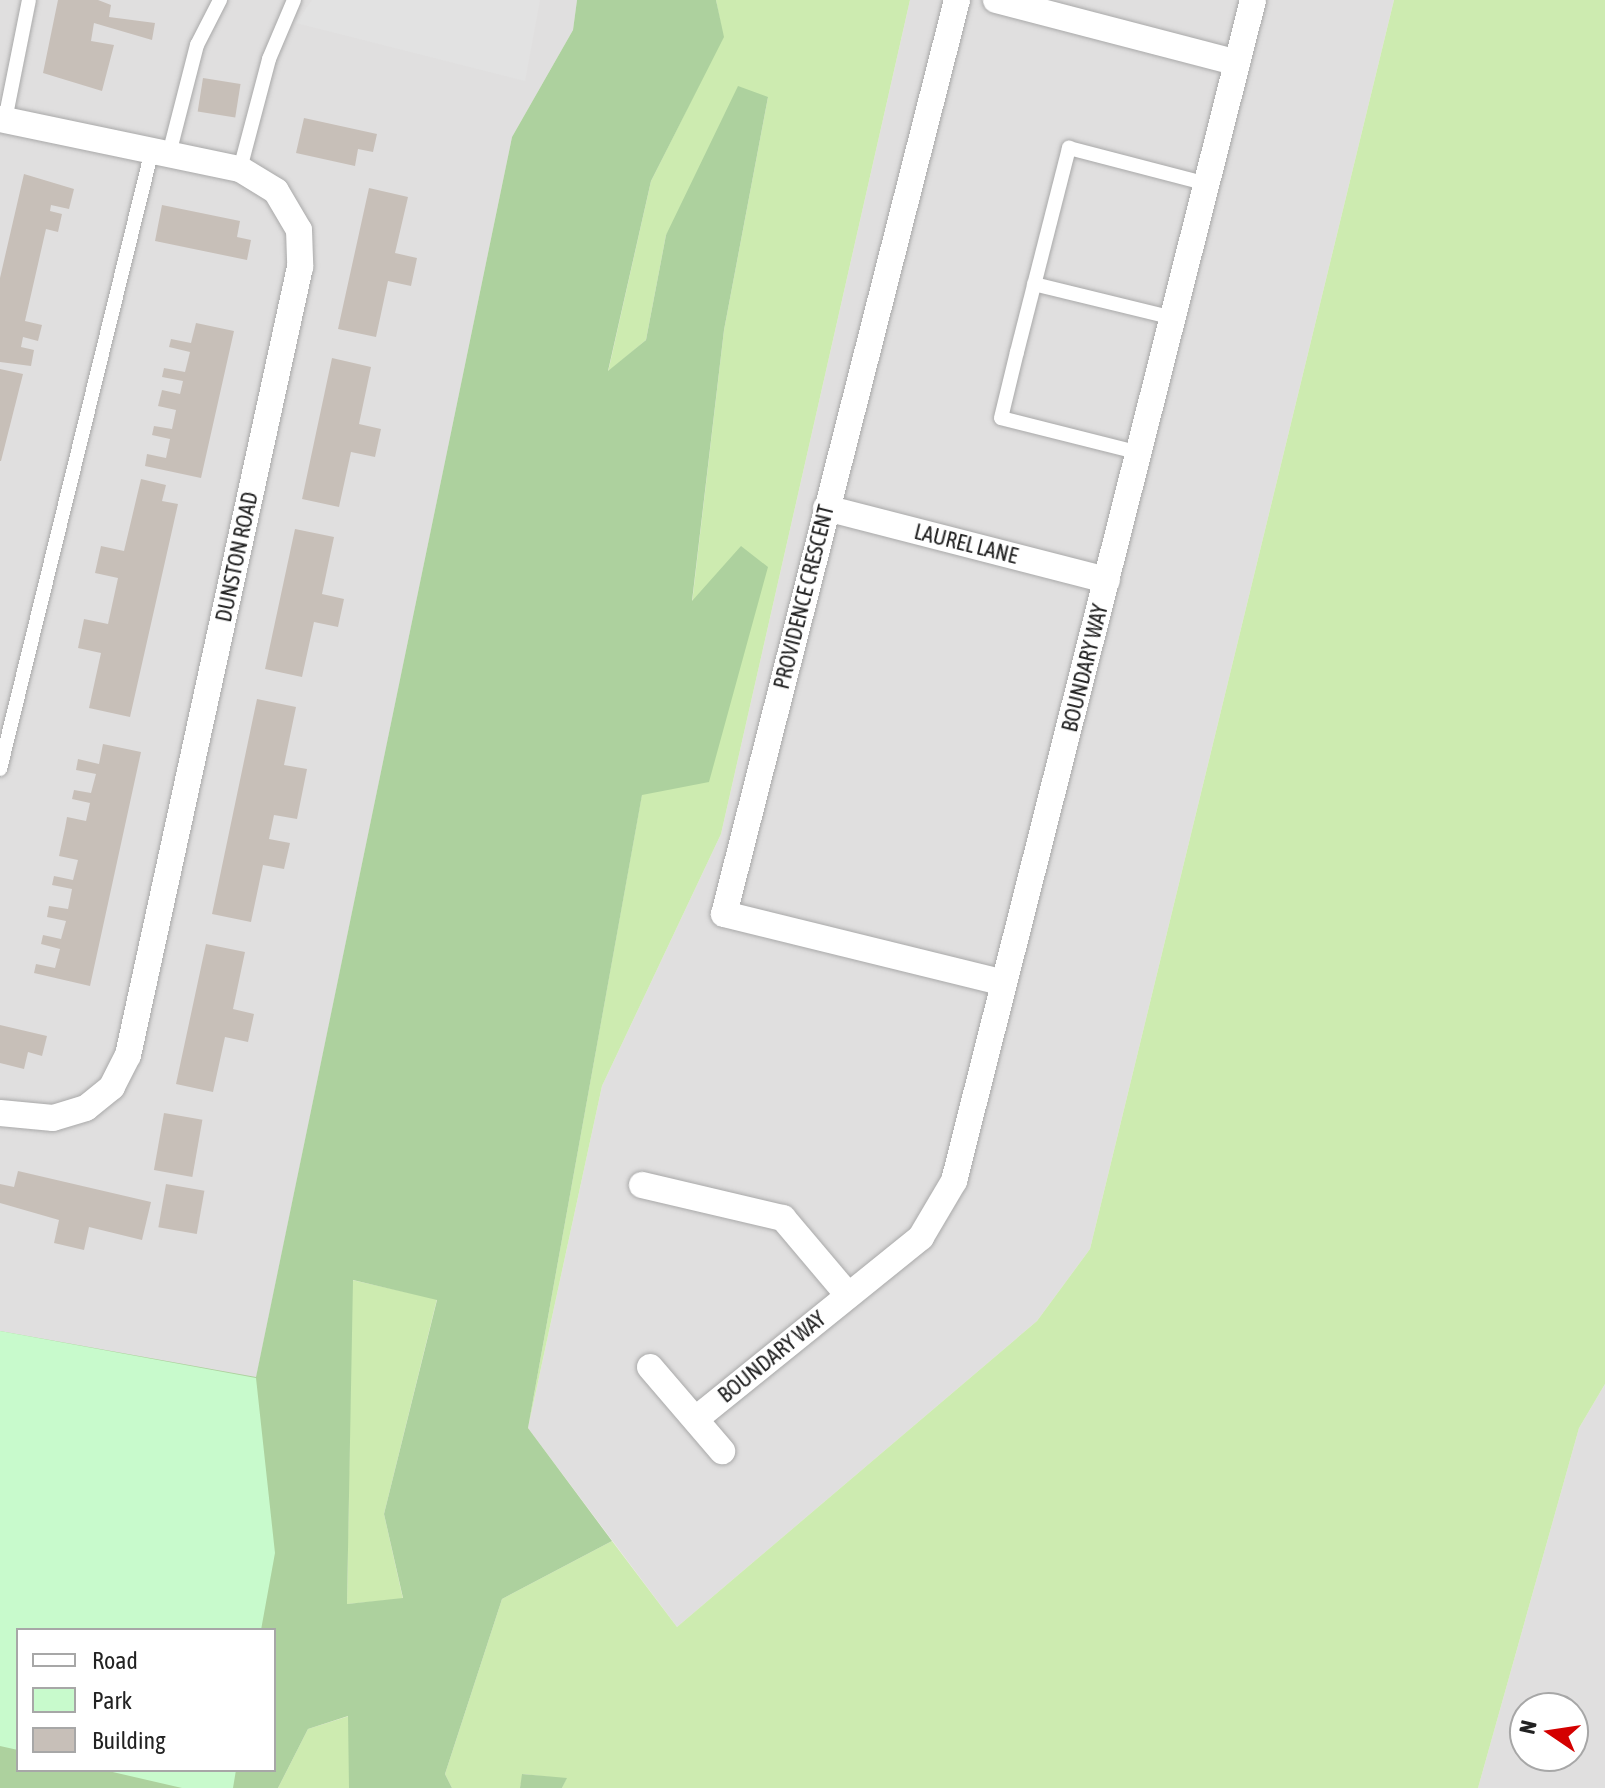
<!DOCTYPE html>
<html>
<head>
<meta charset="utf-8">
<style>
  body { margin:0 }
  #map { position:relative; width:1605px; height:1788px; overflow:hidden; background:#f2efe9; font-family:"Asap Condensed",sans-serif }
  div>[style] { position:absolute }
  .residential>* { inset:0; background:#e0dfdf }
  .grass>* { inset:0; background:#cdebb0 }
  .forest>* { inset:0; background:#add19e }
  .park>* { inset:0; background:#c8facc }
  .parking>* { inset:0; background:#e2e2e2 }
  .building>* { inset:0; background:#c7bfb8; transform-origin:0 0 }
  .roads { filter:drop-shadow(0 0 2px #a9a9a9) drop-shadow(0 0 2px #a9a9a9) }
  .service>* { height:14px; margin:-7px; padding:0 7px; transform-origin:7px; border-radius:7px; background:#fff }
  .minor>* { height:26px; margin:-13px; padding:0 13px; transform-origin:13px; border-radius:13px; background:#fff }
  span { translate:-50% -50%; white-space:nowrap; text-align:center; line-height:1.15; -webkit-text-stroke:6px #fff; paint-order:stroke }
  .street-label { font-size:22px; color:#222 }
  .legend { position:absolute; left:16px; top:1628px; width:260px; height:144px; box-sizing:border-box; background:#fff; border:2px solid #a7a7a7; margin:0; padding:10px 14px; list-style:none; font-size:24px; color:#222 }
  .legend li { display:flex; align-items:center; gap:16px; height:40px }
  .legend b { width:40px; border:2px solid #a7a7a7 }
  .north { position:absolute; left:1509px; top:1692px; width:80px; height:80px; box-sizing:border-box; background:#fff; border:2px solid #a7a7a7; border-radius:50%; rotate:283deg; font-size:22px; font-weight:700; line-height:32px; text-align:center; color:#222 }
  .north::after { content:''; display:block; margin:auto; width:28px; height:36px; background:#d40000; clip-path:polygon(50% 0,100% 100%,50% 72%,0 100%) }
</style>
</head>
<body>
<div id="map">
  <div class="residential">
    <div style="clip-path:polygon(0 0,577px 0,573px 30px,512px 137px,256px 1378px,0 1331px)"></div>
    <div style="clip-path:polygon(910px 0,1394px 0,1090px 1249px,1037px 1321px,677px 1627px,528px 1428px,602px 1086px,721px 834px)"></div>
    <div style="clip-path:polygon(evenodd,1605px 1384px,1605px 1788px,1478px 1788px,1579px 1428px,1605px 1384px,1525px 1708px,1573px 1708px,1573px 1756px,1525px 1756px,1525px 1708px)"></div>
  </div>
  <div class="grass">
    <div style="clip-path:polygon(716px 0,910px 0,721px 834px,602px 1086px,528px 1428px,642px 794px,692px 603px,724px 330px,768px 97px,666px 235px,646px 340px,608px 372px,651px 181px,723px 37px)"></div>
    <div style="clip-path:polygon(1394px 0,1605px 0,1605px 1384px,1579px 1428px,1478px 1788px,562px 1788px,566px 1779px,523px 1774px,520px 1788px,452px 1788px,445px 1774px,502px 1599px,612px 1541px,677px 1627px,1037px 1321px,1090px 1249px)"></div>
    <div style="clip-path:polygon(352px 1280px,437px 1299px,384px 1514px,403px 1599px,347px 1604px)"></div>
    <div style="clip-path:polygon(349px 1716px,349px 1788px,278px 1788px,308px 1729px)"></div>
  </div>
  <div class="forest">
    <div style="clip-path:polygon(evenodd,577px 0,716px 0,724px 37px,651px 181px,608px 371px,646px 340px,666px 235px,738px 86px,768px 97px,724px 330px,692px 601px,741px 546px,768px 567px,709px 782px,642px 795px,528px 1428px,612px 1541px,502px 1599px,445px 1774px,452px 1788px,349px 1788px,348px 1716px,308px 1729px,278px 1788px,0 1788px,0 1708px,18px 1686px,18px 1770px,274px 1770px,274px 1630px,225px 1630px,0 1390px,0 1331px,256px 1377px,512px 137px,573px 30px,577px 0,353px 1280px,437px 1300px,384px 1514px,403px 1598px,347px 1604px,353px 1280px)"></div>
    <div style="clip-path:polygon(522px 1774px,567px 1778px,562px 1788px,520px 1788px)"></div>
  </div>
  <div class="park">
    <div style="clip-path:polygon(0 1331px,256px 1378px,275px 1553px,261px 1630px,18px 1630px,18px 1750px,0 1746px)"></div>
    <div style="clip-path:polygon(104px 1770px,236px 1770px,233px 1788px,182px 1788px)"></div>
  </div>
  <div class="parking">
    <div style="clip-path:polygon(312px 0,540px 0,525px 81px,296px 23px)"></div>
  </div>
  <div class="building">
    <div style="clip-path:polygon(58px 0,98px 0,111px 5px,109px 17px,155px 23px,152px 40px,94px 23px,91px 41px,114px 45px,102px 91px,43px 73px)"></div>
    <div style="left:203px;top:78px;width:38px;height:34px;rotate:9deg"></div>
    <div style="clip-path:polygon(304px 118px,377px 134px,373px 152px,358px 149px,355px 166px,296px 153px)"></div>
    <div style="clip-path:polygon(24px 174px,74px 189px,69px 209px,51px 205px,50px 211px,62px 214px,58px 232px,46px 229px,25px 321px,42px 325px,38px 341px,23px 337px,21px 347px,34px 350px,31px 366px,0 362px,0 278px)"></div>
    <div style="clip-path:polygon(369px 188px,408px 197px,395px 253px,417px 258px,411px 286px,388px 281px,376px 337px,338px 329px)"></div>
    <div style="clip-path:polygon(162px 205px,240px 221px,237px 237px,251px 240px,247px 260px,155px 241px)"></div>
    <div style="clip-path:polygon(196px 323px,234px 331px,201px 478px,145px 466px,147px 454px,166px 458px,170px 439px,152px 435px,154px 426px,172px 429px,176px 410px,158px 406px,162px 390px,180px 394px,183px 381px,162px 377px,164px 368px,185px 372px,190px 352px,169px 347px,171px 339px,191px 343px)"></div>
    <div style="clip-path:polygon(332px 358px,371px 367px,359px 424px,381px 429px,375px 457px,351px 452px,339px 507px,302px 499px)"></div>
    <div style="clip-path:polygon(0 369px,23px 374px,1px 461px,0 461px)"></div>
    <div style="clip-path:polygon(141px 479px,166px 485px,162px 501px,178px 504px,130px 717px,89px 708px,101px 653px,78px 648px,84px 619px,108px 624px,118px 578px,95px 573px,101px 546px,124px 551px)"></div>
    <div style="clip-path:polygon(295px 529px,334px 537px,322px 594px,344px 599px,338px 627px,314px 622px,302px 677px,265px 669px)"></div>
    <div style="clip-path:polygon(257px 699px,296px 707px,284px 765px,307px 769px,297px 819px,274px 815px,269px 839px,290px 843px,284px 869px,263px 865px,251px 922px,212px 914px)"></div>
    <div style="clip-path:polygon(103px 744px,141px 752px,90px 986px,34px 973px,36px 964px,55px 968px,60px 949px,41px 944px,43px 935px,61px 939px,66px 921px,47px 917px,49px 906px,68px 909px,72px 889px,52px 885px,54px 876px,73px 880px,78px 860px,59px 856px,65px 828px,67px 817px,86px 821px,90px 803px,72px 799px,74px 790px,91px 793px,96px 774px,76px 770px,78px 759px,99px 764px)"></div>
    <div style="clip-path:polygon(206px 944px,245px 952px,233px 1009px,254px 1014px,248px 1042px,225px 1037px,213px 1092px,176px 1084px)"></div>
    <div style="clip-path:polygon(0 1025px,47px 1036px,42px 1056px,28px 1052px,24px 1069px,0 1063px)"></div>
    <div style="left:164px;top:1113px;width:39px;height:58px;rotate:10deg"></div>
    <div style="clip-path:polygon(18px 1171px,151px 1202px,142px 1240px,89px 1227px,84px 1250px,54px 1243px,59px 1220px,0 1203px,0 1184px,14px 1187px)"></div>
    <div style="left:166px;top:1184px;width:39px;height:44px;rotate:10deg"></div>
  </div>
  <div class="roads">
    <div class="service">
      <div style="left:5px;top:120px;width:122px;rotate:-78.7deg"></div>
      <div style="left:169px;top:154px;width:113px;rotate:-75.6deg"></div>
      <div style="left:197px;top:45px;width:51px;rotate:-62.9deg"></div>
      <div style="left:240px;top:169px;width:114px;rotate:-75.2deg"></div>
      <div style="left:269px;top:59px;width:64px;rotate:-67deg"></div>
      <div style="left:1034px;top:284px;width:144px;rotate:13.7deg"></div>
      <div style="left:1140px;top:453px;width:143px;rotate:-165.9deg"></div>
      <div style="left:1001px;top:418px;width:68px;rotate:-76.4deg"></div>
      <div style="left:1017px;top:352px;width:211px;rotate:-75.7deg"></div>
      <div style="left:1069px;top:148px;width:143px;rotate:14.6deg"></div>
      <div style="left:0;top:769px;width:637px;rotate:-76.2deg"></div>
    </div>
    <div class="minor">
      <div style="left:957px;top:0;width:943px;rotate:104.3deg"></div>
      <div style="left:724px;top:914px;width:288px;rotate:13.8deg"></div>
      <div style="left:996px;top:0;width:249px;rotate:14.6deg"></div>
      <div style="left:0;top:119px;width:245px;rotate:11.8deg"></div>
      <div style="left:240px;top:169px;width:42px;rotate:31.4deg"></div>
      <div style="left:276px;top:191px;width:45px;rotate:59.5deg"></div>
      <div style="left:299px;top:230px;width:37px;rotate:88deg"></div>
      <div style="left:300px;top:267px;width:807px;rotate:102.31deg"></div>
      <div style="left:128px;top:1055px;width:36px;rotate:117deg"></div>
      <div style="left:112px;top:1087px;width:33px;rotate:141deg"></div>
      <div style="left:86px;top:1108px;width:34px;rotate:163deg"></div>
      <div style="left:53px;top:1118px;width:53px;rotate:-174.6deg"></div>
      <div style="left:826px;top:508px;width:290px;rotate:14.4deg"></div>
      <div style="left:642px;top:1185px;width:145px;rotate:13.2deg"></div>
      <div style="left:783px;top:1218px;width:101px;rotate:49.8deg"></div>
      <div style="left:650px;top:1367px;width:111px;rotate:49.4deg"></div>
      <div style="left:697px;top:1418px;width:288px;rotate:-38.9deg"></div>
      <div style="left:921px;top:1237px;width:65px;rotate:-59.5deg"></div>
      <div style="left:954px;top:1181px;width:1218px;rotate:-75.79deg"></div>
    </div>
  </div>
  <div class="street-label">
    <span style="left:966px;top:544px;rotate:14deg">LAUREL LANE</span>
    <span style="left:237px;top:557px;rotate:-78deg">DUNSTON ROAD</span>
    <span style="left:804px;top:597px;rotate:-76deg">PROVIDENCE CRESCENT</span>
    <span style="left:1085px;top:668px;rotate:-76deg">BOUNDARY WAY</span>
    <span style="left:772px;top:1357px;rotate:-39deg">BOUNDARY WAY</span>
  </div>
  <ul class="legend">
  <li><b style="height:10px;background:#fff"></b>Road</li>
  <li><b style="height:22px;background:#c8facc"></b>Park</li>
  <li><b style="height:22px;background:#c7bfb8"></b>Building</li>
  </ul>
  <div class="north">N</div>
</div>
</body>
</html>
